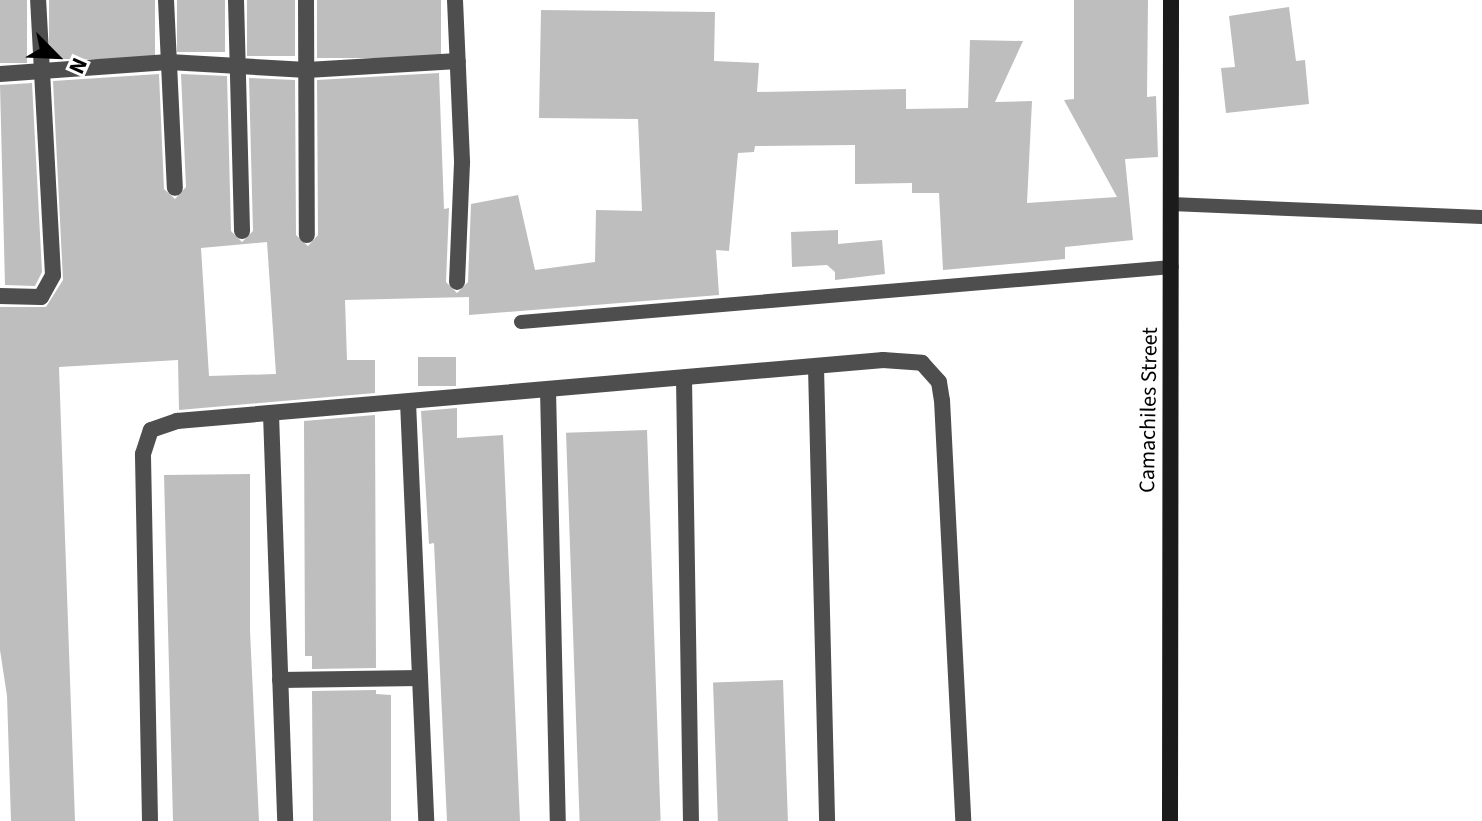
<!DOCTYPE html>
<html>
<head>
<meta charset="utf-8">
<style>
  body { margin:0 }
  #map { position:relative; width:1482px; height:821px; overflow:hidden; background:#fff; font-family:"Source Sans 3",sans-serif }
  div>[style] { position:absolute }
  .building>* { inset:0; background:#bebebe; transform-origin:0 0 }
  .lane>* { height:14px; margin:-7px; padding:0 7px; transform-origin:7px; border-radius:7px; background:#4e4e4e }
  .street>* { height:16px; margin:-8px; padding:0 8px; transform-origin:8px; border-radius:8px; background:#4e4e4e }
  .secondary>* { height:16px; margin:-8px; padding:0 8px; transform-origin:8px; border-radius:8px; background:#1b1b1b }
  span { translate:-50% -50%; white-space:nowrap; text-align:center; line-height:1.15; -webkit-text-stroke:6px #fff; paint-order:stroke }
  .street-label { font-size:22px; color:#000 }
  .north { position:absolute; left:16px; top:16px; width:80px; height:80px; -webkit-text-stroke:6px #fff; paint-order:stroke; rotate:114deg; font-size:22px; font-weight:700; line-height:32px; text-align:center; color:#000 }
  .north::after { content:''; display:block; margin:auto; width:28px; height:36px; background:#000; clip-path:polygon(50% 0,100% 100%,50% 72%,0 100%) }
</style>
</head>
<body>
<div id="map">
  <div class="building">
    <div style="left:0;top:0;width:27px;height:63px"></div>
    <div style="left:49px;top:0;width:106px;height:59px"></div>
    <div style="left:177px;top:0;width:48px;height:52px"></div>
    <div style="left:247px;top:0;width:48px;height:56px"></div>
    <div style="left:317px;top:0;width:124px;height:58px"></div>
    <div style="clip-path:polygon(evenodd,1074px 0,1148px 0,1147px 97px,1156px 96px,1158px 157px,1125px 159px,1133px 240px,1065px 247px,1065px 259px,943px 270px,939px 193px,912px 193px,912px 183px,855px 184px,855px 145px,755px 146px,754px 152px,738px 153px,729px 251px,716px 250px,719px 295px,469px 315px,469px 297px,345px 300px,347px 360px,375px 360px,375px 393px,179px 410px,178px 360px,59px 367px,75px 821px,11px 821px,7px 696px,0 650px,0 307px,46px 307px,63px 280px,53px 81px,159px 74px,164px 189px,175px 199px,186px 187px,181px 74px,227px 76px,231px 231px,242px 242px,253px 231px,249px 78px,295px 80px,296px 235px,308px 246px,318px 235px,317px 80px,439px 73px,444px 209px,449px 208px,446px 282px,457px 293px,468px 282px,471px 204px,518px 195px,535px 270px,595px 262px,596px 210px,642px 211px,638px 119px,539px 118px,541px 10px,715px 12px,714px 61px,759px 63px,757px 92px,906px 89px,906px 109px,968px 108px,970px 40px,1023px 41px,995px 102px,1032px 101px,1027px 203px,1117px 197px,1064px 100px,1074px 99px,1074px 0,267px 242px,276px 374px,209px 376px,201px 248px,267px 242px)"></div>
    <div style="clip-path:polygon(1289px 7px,1296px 61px,1305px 60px,1309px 104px,1226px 113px,1221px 68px,1235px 67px,1229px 16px)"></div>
    <div style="clip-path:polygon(32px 83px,42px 272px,35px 286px,5px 285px,0 85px)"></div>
    <div style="clip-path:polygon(838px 230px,838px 244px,882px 240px,885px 274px,835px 280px,835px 272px,827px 265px,792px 267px,791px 232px)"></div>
    <div style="left:456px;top:357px;width:29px;height:38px;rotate:90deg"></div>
    <div style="clip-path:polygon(457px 408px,457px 438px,503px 435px,520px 821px,447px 821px,434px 543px,429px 544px,421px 411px)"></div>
    <div style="clip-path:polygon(375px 415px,376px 668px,312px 669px,312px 656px,305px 656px,304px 421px)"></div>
    <div style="left:647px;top:430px;width:391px;height:81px;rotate:88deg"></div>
    <div style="clip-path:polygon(250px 474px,250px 631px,259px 821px,173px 821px,164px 475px)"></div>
    <div style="left:783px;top:680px;width:141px;height:70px;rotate:88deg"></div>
    <div style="clip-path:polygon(376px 690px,376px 694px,391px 695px,391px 821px,313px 821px,312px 691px)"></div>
  </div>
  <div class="lane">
    <div style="left:1171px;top:204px;width:311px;rotate:2.4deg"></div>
    <div style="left:521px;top:322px;width:653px;rotate:-4.83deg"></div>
  </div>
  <div class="street">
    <div style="left:166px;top:0;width:188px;rotate:87.3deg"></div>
    <div style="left:236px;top:0;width:231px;rotate:88.5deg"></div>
    <div style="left:306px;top:0;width:235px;rotate:89.8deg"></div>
    <div style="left:455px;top:0;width:163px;rotate:87.5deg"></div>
    <div style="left:462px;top:163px;width:119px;rotate:92.4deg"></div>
    <div style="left:0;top:74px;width:169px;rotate:-4.1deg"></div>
    <div style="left:169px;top:62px;width:138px;rotate:3.3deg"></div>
    <div style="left:307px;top:70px;width:151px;rotate:-3.4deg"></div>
    <div style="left:0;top:296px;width:41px;rotate:1.4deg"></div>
    <div style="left:41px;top:297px;width:25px;rotate:-61deg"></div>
    <div style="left:53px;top:275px;width:275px;rotate:-93.1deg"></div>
    <div style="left:816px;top:367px;width:454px;rotate:88.6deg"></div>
    <div style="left:684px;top:378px;width:443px;rotate:89.1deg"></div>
    <div style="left:548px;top:390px;width:431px;rotate:88.7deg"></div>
    <div style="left:408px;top:402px;width:419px;rotate:87.5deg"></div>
    <div style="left:271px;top:414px;width:407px;rotate:88deg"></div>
    <div style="left:280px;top:680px;width:140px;rotate:-0.8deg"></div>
    <div style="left:150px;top:821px;width:367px;rotate:-91.1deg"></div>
    <div style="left:143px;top:454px;width:25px;rotate:-72deg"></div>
    <div style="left:151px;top:430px;width:28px;rotate:-19deg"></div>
    <div style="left:177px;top:421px;width:709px;rotate:-4.94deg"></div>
    <div style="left:883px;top:360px;width:39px;rotate:4deg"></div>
    <div style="left:922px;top:363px;width:25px;rotate:48deg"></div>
    <div style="left:939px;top:382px;width:18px;rotate:81deg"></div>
    <div style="left:942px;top:400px;width:422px;rotate:87.1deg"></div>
  </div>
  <div class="secondary">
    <div style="left:1170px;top:821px;width:821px;rotate:-89.93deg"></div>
  </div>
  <div class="street-label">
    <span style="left:1149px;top:410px;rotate:-89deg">Camachiles Street</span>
  </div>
  <div class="north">N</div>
</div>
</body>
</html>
